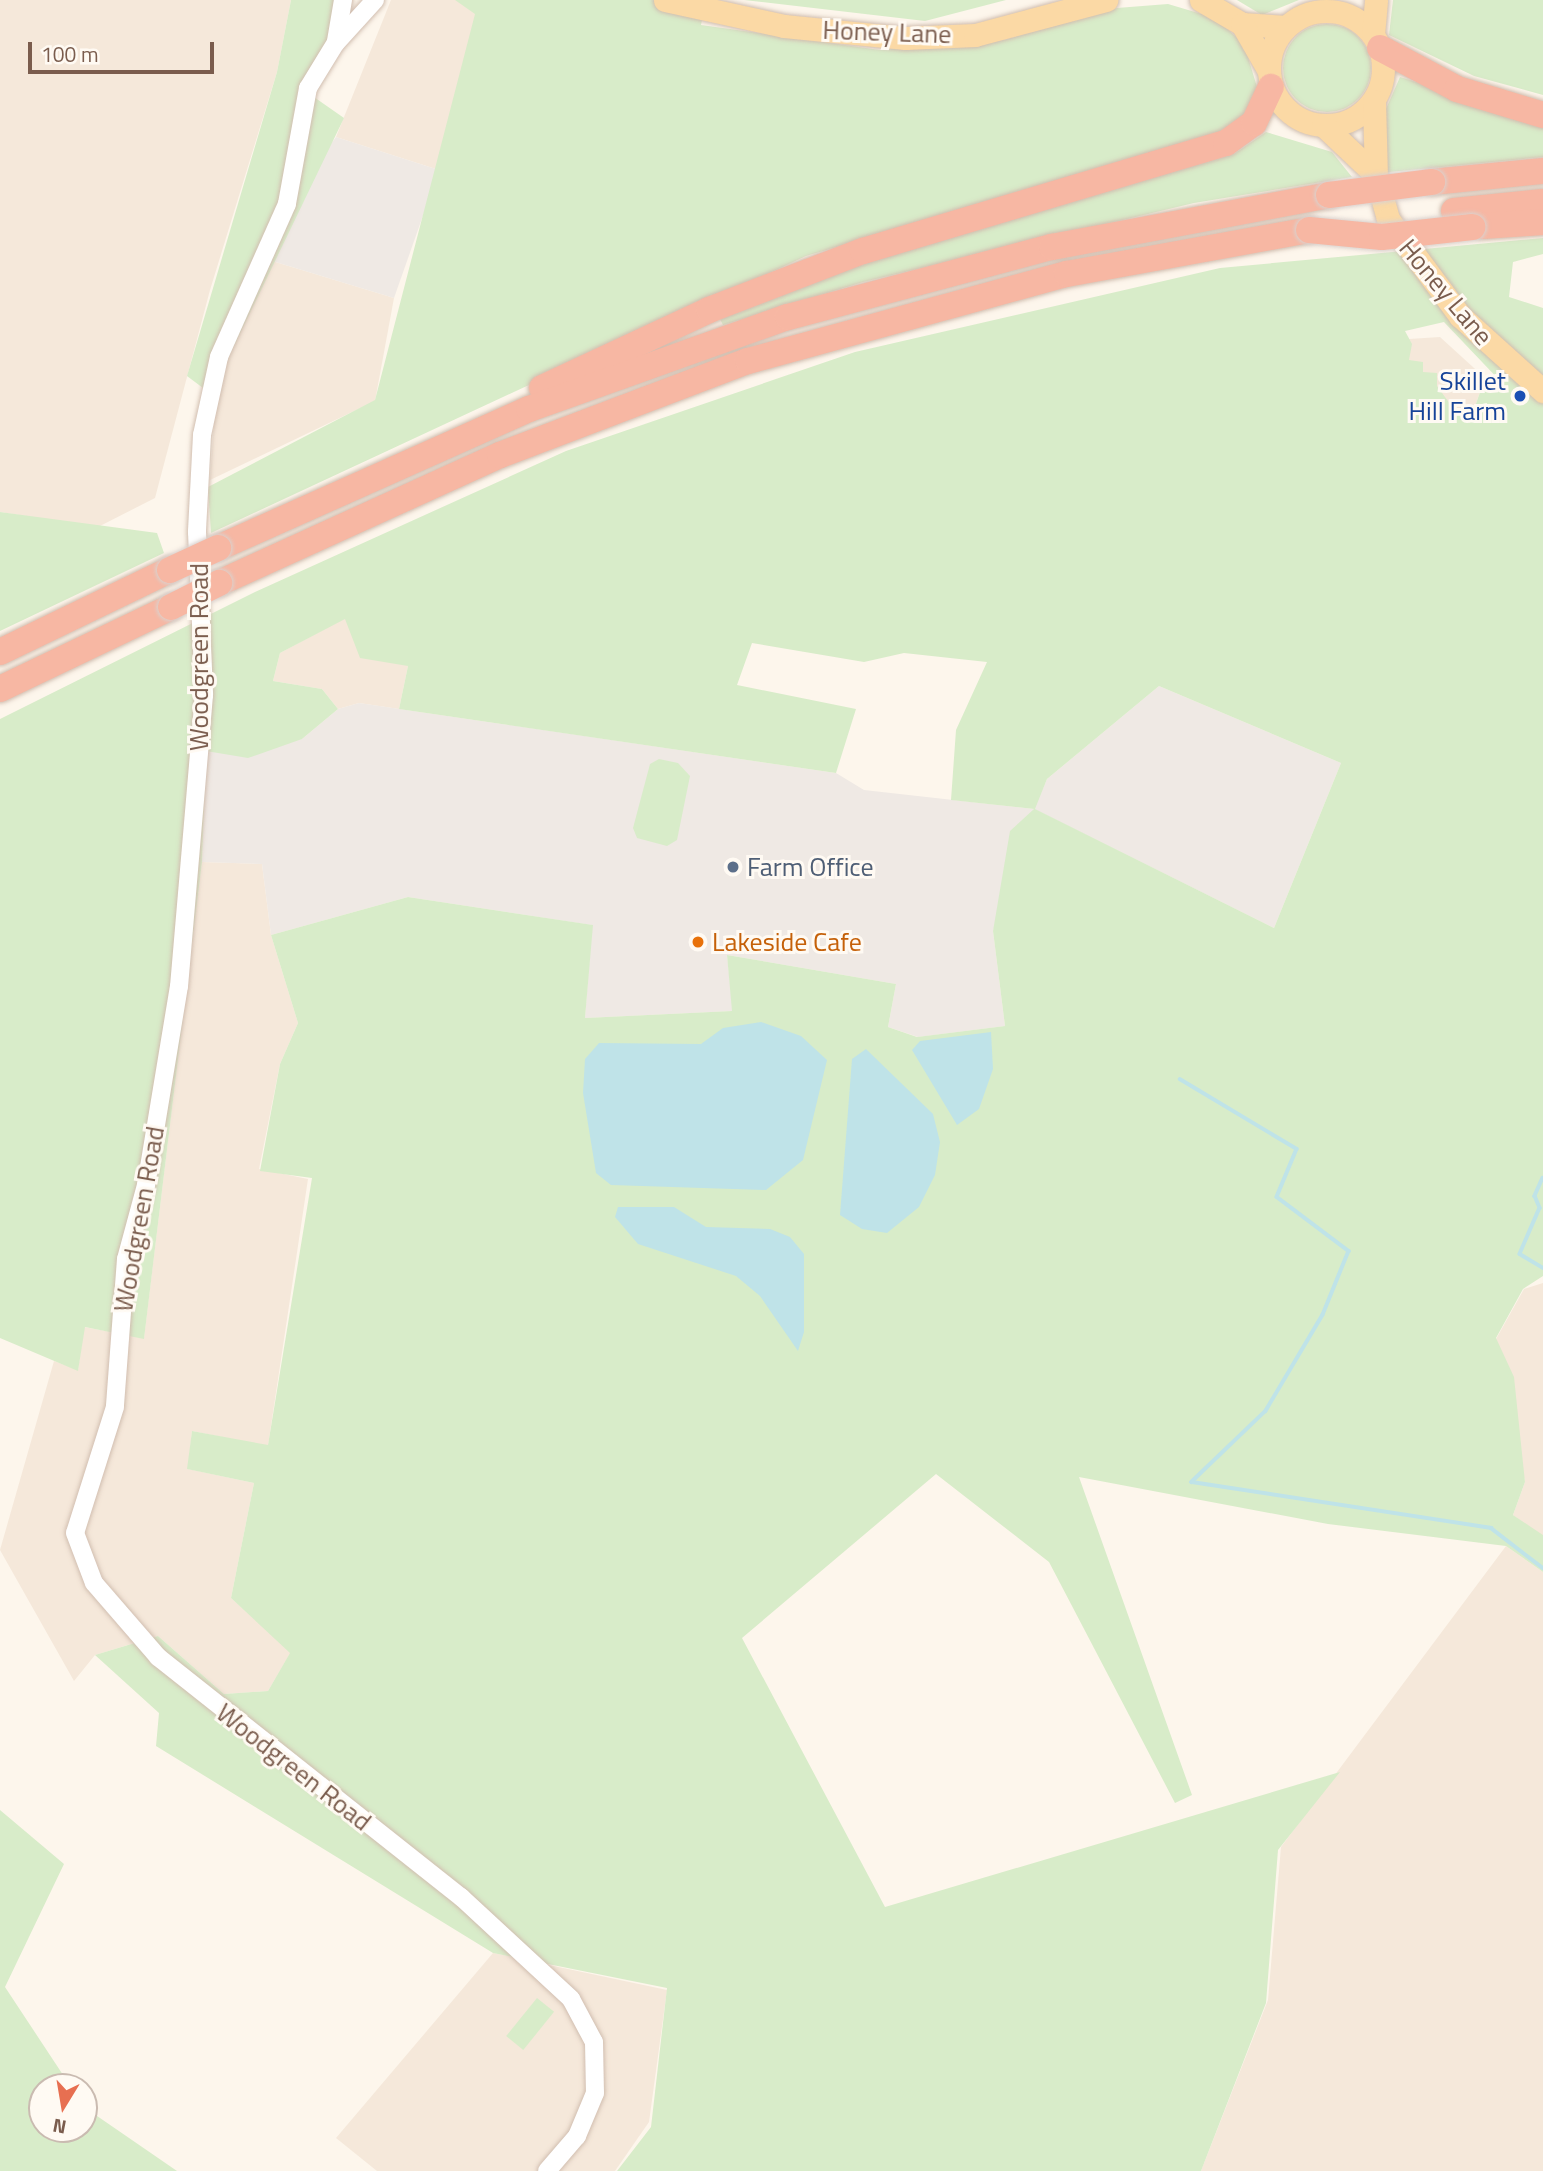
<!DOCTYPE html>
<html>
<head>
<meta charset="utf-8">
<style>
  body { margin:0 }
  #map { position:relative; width:1543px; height:2171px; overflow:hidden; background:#fdf6ec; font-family:"Titillium Web",sans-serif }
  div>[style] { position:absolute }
  .residential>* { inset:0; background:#f5e8da }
  .industrial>* { inset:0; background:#efe9e4 }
  .green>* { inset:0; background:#d8ecc9; transform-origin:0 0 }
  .round { border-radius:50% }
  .water>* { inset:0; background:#bfe3e8 }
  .stream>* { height:3.5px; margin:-1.75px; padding:0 1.75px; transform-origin:1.75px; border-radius:1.75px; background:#bfe3e8 }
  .roads { filter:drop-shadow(0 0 2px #d1beb0) drop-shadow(0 0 2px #d1beb0) }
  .tertiary>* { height:18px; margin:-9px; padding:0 9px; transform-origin:9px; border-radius:9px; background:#fff }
  .primary>* { height:23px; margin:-11.5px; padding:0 11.5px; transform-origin:11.5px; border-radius:11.5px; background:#fbd9a5 }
  .primary>.ring { margin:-11.5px; padding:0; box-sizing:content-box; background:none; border:23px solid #fbd9a5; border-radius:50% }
  .motorway>* { height:26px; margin:-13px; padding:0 13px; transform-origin:13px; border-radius:13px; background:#f7b7a3 }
  .bridges { filter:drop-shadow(0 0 2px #dad1cd) drop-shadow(0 0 2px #dad1cd) }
  .motorway-bridge>* { height:26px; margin:-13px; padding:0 13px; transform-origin:13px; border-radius:13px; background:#f7b7a3 }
  .dots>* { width:19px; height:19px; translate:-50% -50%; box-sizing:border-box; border:4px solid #fffaf3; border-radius:50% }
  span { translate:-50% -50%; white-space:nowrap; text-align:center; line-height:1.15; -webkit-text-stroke:6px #fffaf3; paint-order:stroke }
  .street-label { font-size:26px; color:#7a5c4d }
  .transit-label { font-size:26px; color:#164399 }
  .right { translate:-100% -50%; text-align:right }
  .service-label { font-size:26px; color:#4e5e75 }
  .left { translate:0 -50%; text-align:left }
  .food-label { font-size:26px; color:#c56008 }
  .north { position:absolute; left:28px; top:2073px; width:70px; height:70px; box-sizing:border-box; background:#fffaf3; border:2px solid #cabbb1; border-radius:50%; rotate:191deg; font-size:19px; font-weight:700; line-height:28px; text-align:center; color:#7a5c4d }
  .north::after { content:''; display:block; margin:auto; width:24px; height:32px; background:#e76f51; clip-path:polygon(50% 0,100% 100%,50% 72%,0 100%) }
  .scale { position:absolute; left:28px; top:42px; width:186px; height:32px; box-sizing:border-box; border:4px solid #7a5c4d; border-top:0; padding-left:9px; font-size:21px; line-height:24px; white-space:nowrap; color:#7a5c4d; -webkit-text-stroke:5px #fffaf3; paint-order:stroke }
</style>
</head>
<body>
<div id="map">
  <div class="residential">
    <div style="clip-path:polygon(0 0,291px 0,277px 72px,210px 290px,155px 498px,98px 527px,0 512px)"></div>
    <div style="clip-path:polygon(391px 0,479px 0,439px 170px,336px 137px)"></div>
    <div style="clip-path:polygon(259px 257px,394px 298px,375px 401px,210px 480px,217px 381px)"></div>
    <div style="clip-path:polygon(1440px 337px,1485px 378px,1472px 415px,1453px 408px,1408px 360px,1409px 339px)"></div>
    <div style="clip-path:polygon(345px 618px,408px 666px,399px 709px,359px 703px,338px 709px,322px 689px,273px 681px,280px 653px)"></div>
    <div style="clip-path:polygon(202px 862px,262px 864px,271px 935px,298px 1023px,280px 1064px,259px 1169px,308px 1179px,268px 1446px,192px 1431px,188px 1469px,254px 1483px,231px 1598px,291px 1652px,268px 1691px,224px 1694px,158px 1636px,95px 1655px,74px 1681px,0 1550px,54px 1361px,78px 1370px,84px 1327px,144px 1338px)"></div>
    <div style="clip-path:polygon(1543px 1283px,1543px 1535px,1540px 1536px,1513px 1515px,1525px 1482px,1496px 1339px,1524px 1289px)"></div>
    <div style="clip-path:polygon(1506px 1546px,1543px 1572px,1543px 2171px,1201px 2171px,1268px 2000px,1281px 1847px)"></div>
    <div style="clip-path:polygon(493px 1953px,667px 1990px,649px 2122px,615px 2171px,377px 2171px,336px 2138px)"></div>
  </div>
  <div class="industrial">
    <div style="clip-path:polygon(336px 137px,439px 170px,394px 298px,259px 257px,287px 204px)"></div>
    <div style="clip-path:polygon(1159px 686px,1341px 763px,1274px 928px,1034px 809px,993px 931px,1005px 1026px,918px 1037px,888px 1027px,896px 984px,727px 955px,733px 1011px,585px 1018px,592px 925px,408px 897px,271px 935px,262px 864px,202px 862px,206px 750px,302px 739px,338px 709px,359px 703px,836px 773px,864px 790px,1034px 809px,1047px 779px)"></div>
  </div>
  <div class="green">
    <div style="clip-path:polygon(291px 0,336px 0,333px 40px,301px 88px,344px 118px,211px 394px,187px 376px,277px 72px)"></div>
    <div style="clip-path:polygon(455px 0,706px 0,701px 25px,880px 50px,1004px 40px,1117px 8px,1168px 4px,1215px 18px,1244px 44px,1257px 87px,1253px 103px,1230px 131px,806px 256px,211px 533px,208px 487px,375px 400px,475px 14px)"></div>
    <div style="clip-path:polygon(744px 0,1006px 0,925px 21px)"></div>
    <div style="clip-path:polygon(1237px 0,1299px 0,1262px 15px)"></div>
    <div style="clip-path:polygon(1393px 0,1543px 0,1543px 95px,1474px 76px,1389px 35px)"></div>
    <div class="round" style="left:1283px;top:24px;width:88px;height:88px"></div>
    <div style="clip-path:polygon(1400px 77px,1543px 121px,1543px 157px,1379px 173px,1382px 118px)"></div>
    <div style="clip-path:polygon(1266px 132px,1332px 152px,1352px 177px,1194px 203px,863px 282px,723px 325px,718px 315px,789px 285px,1234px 154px)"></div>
    <div style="clip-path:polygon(evenodd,1543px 238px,1543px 254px,1513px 262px,1509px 297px,1543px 308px,1543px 1276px,1523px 1289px,1496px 1338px,1514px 1377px,1525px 1482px,1513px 1515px,1543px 1535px,1543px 1572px,1506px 1546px,1328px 1524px,1079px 1477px,1192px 1795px,1175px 1803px,1049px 1562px,936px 1474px,742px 1638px,885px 1907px,1340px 1772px,1278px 1850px,1266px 2003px,1201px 2171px,617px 2171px,651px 2127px,667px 1988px,493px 1953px,156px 1746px,159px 1713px,95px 1655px,158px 1636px,224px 1694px,268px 1691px,290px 1653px,231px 1598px,254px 1483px,187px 1469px,192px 1431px,268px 1445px,312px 1178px,260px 1171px,280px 1064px,298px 1023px,271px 935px,408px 897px,593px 925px,585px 1018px,732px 1011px,727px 955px,896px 984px,888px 1027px,917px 1037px,1005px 1026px,993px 931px,1010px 831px,1034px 809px,951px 800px,956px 730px,987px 662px,904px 653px,864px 662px,752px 643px,737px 685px,856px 709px,836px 773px,399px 709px,408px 666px,360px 658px,345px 619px,280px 653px,273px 681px,322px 689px,338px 709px,302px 739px,248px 758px,206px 751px,202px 862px,144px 1339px,85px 1327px,78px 1371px,0 1338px,0 719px,255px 592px,566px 451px,855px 352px,1220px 268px,1543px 238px,1444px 322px,1502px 383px,1485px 378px,1472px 415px,1453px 408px,1437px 386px,1437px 373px,1423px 372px,1423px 362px,1409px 360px,1412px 344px,1405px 331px,1444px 322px,1543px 238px,1159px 686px,1341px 763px,1274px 928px,1035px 809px,1047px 779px,1159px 686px)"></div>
    <div style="clip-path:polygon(0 512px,157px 533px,164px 553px,0 631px)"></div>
    <div style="clip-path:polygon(659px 759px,678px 763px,690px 776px,677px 840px,667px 846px,637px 838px,633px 828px,650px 764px)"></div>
    <div style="clip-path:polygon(0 1810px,64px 1864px,5px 1987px,71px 2087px,42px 2087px,42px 2129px,84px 2129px,84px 2107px,177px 2171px,0 2171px)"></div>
    <div style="left:537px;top:1998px;width:22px;height:49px;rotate:39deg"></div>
  </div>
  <div class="water">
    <div style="clip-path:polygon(761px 1022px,801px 1036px,827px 1060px,803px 1160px,766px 1190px,611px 1185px,596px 1173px,583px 1093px,585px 1059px,599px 1043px,701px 1044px,723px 1028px)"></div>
    <div style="clip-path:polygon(991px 1032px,993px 1069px,979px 1109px,957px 1125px,912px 1050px,920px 1041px)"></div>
    <div style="clip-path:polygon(866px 1049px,933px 1114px,940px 1142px,935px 1175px,919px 1207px,887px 1233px,862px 1229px,840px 1215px,852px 1059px)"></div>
    <div style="clip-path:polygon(618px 1207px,674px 1207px,706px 1227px,770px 1229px,790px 1237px,804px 1254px,804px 1332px,798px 1351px,760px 1296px,736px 1276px,638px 1244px,615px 1217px)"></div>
  </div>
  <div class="stream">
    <div style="left:1180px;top:1079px;width:136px;rotate:30.9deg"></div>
    <div style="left:1297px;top:1149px;width:52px;rotate:112.6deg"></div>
    <div style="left:1277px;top:1197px;width:90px;rotate:36.9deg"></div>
    <div style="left:1349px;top:1251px;width:69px;rotate:112.1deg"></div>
    <div style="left:1323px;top:1315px;width:112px;rotate:120.7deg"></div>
    <div style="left:1266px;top:1411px;width:103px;rotate:136.2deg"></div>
    <div style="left:1192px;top:1482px;width:303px;rotate:8.7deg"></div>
    <div style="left:1491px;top:1528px;width:66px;rotate:37.6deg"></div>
    <div style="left:1543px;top:1178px;width:20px;rotate:114deg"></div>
    <div style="left:1535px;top:1196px;width:13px;rotate:67deg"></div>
    <div style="left:1540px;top:1208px;width:50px;rotate:113.5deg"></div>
    <div style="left:1520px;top:1254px;width:27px;rotate:31deg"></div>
  </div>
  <div class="roads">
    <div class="tertiary">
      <div style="left:375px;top:0;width:59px;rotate:132.3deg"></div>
      <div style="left:335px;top:44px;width:52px;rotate:121.5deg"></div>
      <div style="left:308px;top:88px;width:118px;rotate:100.3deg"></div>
      <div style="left:287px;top:204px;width:167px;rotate:114deg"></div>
      <div style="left:219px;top:357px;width:80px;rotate:102.3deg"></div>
      <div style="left:202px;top:435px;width:97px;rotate:93deg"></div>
      <div style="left:197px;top:532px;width:163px;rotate:87.5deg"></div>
      <div style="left:204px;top:695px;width:292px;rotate:94.9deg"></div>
      <div style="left:179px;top:986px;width:202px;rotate:99.4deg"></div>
      <div style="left:146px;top:1185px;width:77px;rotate:105.1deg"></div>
      <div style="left:126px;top:1259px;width:148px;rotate:94.3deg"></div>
      <div style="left:115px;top:1407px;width:132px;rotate:107.6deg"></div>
      <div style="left:75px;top:1533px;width:53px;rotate:69.2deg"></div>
      <div style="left:94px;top:1583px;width:98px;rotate:49.1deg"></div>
      <div style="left:158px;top:1657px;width:387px;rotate:38.4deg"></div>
      <div style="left:461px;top:1897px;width:150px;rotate:42.8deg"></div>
      <div style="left:571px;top:1999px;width:49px;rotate:61.9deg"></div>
      <div style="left:594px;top:2042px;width:51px;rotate:88.9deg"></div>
      <div style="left:595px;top:2093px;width:47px;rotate:112.7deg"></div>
      <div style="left:577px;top:2136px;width:46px;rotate:130.6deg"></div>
      <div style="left:336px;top:41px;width:42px;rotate:-80.3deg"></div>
    </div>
    <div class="primary">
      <div style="left:665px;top:0;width:122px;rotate:12.3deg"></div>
      <div style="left:784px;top:26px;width:122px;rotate:5.7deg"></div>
      <div style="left:905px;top:38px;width:70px;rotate:-2.5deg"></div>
      <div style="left:975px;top:35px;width:136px;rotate:-15deg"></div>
      <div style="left:1201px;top:0;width:48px;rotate:30.3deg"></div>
      <div style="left:1242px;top:24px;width:44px;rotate:3.9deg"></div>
      <div class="ring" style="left:1269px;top:11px;width:91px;height:91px"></div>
      <div style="left:1242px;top:24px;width:54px;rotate:60.1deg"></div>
      <div style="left:1373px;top:35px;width:35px;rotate:-85deg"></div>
      <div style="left:1374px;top:101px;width:74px;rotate:88.5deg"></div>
      <div style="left:1376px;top:175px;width:46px;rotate:74.7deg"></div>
      <div style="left:1388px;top:219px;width:121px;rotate:53.4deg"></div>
      <div style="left:1460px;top:316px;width:112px;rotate:42.1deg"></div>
      <div style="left:1323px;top:125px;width:73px;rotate:43.3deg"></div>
    </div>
    <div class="motorway">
      <div style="left:1380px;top:48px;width:87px;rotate:28deg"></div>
      <div style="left:1457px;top:89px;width:90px;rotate:16.8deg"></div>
      <div style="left:1432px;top:182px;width:112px;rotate:-5.7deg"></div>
      <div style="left:1454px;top:211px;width:89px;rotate:-5.8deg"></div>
      <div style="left:1482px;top:226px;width:61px;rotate:-3.8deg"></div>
      <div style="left:542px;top:388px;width:184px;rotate:-25deg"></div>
      <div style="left:709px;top:310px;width:165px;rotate:-21deg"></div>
      <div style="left:863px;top:251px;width:379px;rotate:-16.6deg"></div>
      <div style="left:1226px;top:143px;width:34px;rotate:-36deg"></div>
      <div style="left:1254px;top:123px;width:40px;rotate:-65deg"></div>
      <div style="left:218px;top:548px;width:341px;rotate:-24.1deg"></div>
      <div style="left:529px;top:409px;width:275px;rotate:-19.6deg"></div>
      <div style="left:788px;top:317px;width:273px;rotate:-14.9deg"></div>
      <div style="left:1052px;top:247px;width:282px;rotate:-10.6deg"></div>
      <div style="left:219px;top:583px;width:309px;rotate:-24.5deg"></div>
      <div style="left:500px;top:455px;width:265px;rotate:-20.8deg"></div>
      <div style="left:748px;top:361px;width:331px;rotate:-15.3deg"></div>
      <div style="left:1067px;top:274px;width:246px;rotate:-10.3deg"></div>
      <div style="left:0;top:652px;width:189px;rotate:-25.8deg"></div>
      <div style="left:0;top:689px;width:190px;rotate:-25.6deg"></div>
    </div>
  </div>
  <div class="bridges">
    <div class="motorway-bridge">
      <div style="left:1329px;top:195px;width:104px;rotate:-7.2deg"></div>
      <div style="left:1309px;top:230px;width:73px;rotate:5.5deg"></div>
      <div style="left:1382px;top:237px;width:91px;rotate:-6.3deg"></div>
      <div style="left:170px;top:570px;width:53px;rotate:-24.6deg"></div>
      <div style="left:171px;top:607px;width:54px;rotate:-26.6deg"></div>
    </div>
  </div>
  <div class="dots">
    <div style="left:1520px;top:396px;background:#1a4fb4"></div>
    <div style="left:733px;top:867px;background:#5c6f8a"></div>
    <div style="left:698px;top:942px;background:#e8710a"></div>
  </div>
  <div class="street-label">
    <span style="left:887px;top:32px;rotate:2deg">Honey Lane</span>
    <span style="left:1446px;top:292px;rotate:50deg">Honey Lane</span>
    <span style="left:199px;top:657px;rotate:-90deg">Woodgreen Road</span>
    <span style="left:139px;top:1219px;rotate:-80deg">Woodgreen Road</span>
    <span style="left:294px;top:1767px;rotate:38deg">Woodgreen Road</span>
  </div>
  <div class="transit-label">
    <span class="right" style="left:1506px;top:396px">Skillet<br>Hill Farm</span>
  </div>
  <div class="service-label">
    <span class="left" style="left:747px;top:867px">Farm Office</span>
  </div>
  <div class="food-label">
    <span class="left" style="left:712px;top:942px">Lakeside Cafe</span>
  </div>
  <div class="north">N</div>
  <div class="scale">100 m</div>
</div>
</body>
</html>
